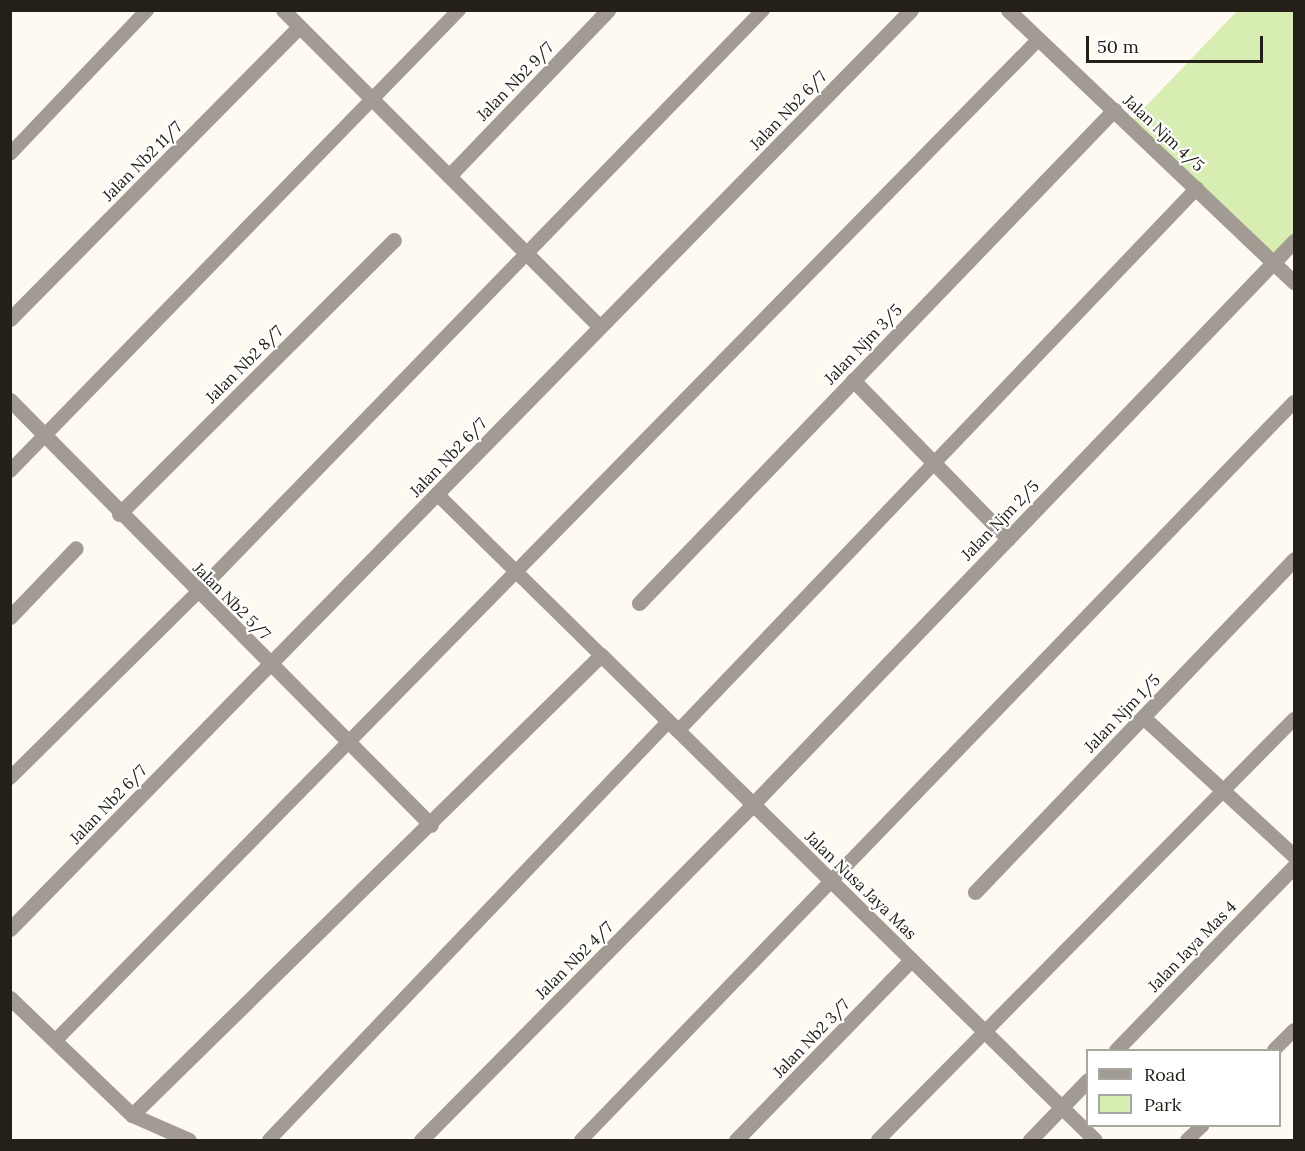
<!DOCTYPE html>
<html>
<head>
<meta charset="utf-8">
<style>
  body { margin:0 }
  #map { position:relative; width:1305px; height:1151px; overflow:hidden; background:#fef9f1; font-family:Lora,serif }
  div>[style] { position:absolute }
  .green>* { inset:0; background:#d8edb2 }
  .service>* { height:14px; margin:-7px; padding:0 7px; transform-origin:7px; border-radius:7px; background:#a29b93 }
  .minor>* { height:15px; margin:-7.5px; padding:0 7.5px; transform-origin:7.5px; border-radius:7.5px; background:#a29b93 }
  span { translate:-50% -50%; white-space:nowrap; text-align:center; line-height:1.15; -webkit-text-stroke:4.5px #fff; paint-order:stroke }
  .street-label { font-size:16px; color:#242018 }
  .frame { position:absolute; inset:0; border:12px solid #242018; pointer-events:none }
  .legend { position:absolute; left:1086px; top:1049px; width:195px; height:78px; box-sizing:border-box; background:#fff; border:2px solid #a7a6a3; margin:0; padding:8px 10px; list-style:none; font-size:18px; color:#242018 }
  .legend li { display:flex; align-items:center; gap:12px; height:30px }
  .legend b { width:30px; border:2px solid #a7a6a3 }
  .scale { position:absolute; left:1086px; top:36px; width:177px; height:27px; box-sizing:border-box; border:3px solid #242018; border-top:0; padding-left:8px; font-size:18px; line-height:21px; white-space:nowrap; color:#242018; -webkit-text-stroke:4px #fff; paint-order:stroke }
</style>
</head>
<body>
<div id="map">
  <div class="green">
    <div style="clip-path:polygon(1237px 11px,1294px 11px,1294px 240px,1268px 266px,1126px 127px)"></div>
  </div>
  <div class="service">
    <div style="left:10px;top:154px;width:199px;rotate:-46.4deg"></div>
    <div style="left:10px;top:471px;width:644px;rotate:-45.76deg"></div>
    <div style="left:437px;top:494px;width:230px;rotate:44.5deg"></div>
    <div style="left:678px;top:731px;width:751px;rotate:-46.29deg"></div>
    <div style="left:10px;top:778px;width:264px;rotate:-44.7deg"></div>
    <div style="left:198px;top:592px;width:811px;rotate:-45.85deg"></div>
    <div style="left:55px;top:1041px;width:1403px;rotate:-45.52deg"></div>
    <div style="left:1274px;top:1050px;width:28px;rotate:-45deg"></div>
    <div style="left:269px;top:1140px;width:579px;rotate:-46.33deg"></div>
    <div style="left:581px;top:1140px;width:1026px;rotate:-45.99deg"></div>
    <div style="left:878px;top:1140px;width:592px;rotate:-45.34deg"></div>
    <div style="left:1187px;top:1140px;width:21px;rotate:-43deg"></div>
  </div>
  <div class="minor">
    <div style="left:283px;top:10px;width:448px;rotate:45deg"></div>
    <div style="left:1008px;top:10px;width:395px;rotate:43.6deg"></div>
    <div style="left:449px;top:176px;width:230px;rotate:-46.2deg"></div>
    <div style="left:10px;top:319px;width:411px;rotate:-45.3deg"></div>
    <div style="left:853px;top:380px;width:222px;rotate:45.7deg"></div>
    <div style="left:10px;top:400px;width:598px;rotate:45.27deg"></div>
    <div style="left:119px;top:514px;width:388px;rotate:-44.9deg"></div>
    <div style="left:639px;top:603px;width:685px;rotate:-46.07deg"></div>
    <div style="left:10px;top:617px;width:95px;rotate:-46.3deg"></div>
    <div style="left:1143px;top:717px;width:205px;rotate:42.6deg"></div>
    <div style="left:975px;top:892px;width:461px;rotate:-46.2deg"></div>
    <div style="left:10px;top:929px;width:1287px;rotate:-45.57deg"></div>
    <div style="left:10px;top:998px;width:169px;rotate:43.8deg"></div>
    <div style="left:132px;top:1115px;width:62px;rotate:23.7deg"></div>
    <div style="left:1116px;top:1050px;width:256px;rotate:-45.9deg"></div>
    <div style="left:132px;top:1115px;width:657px;rotate:-44.44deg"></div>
    <div style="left:601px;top:655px;width:692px;rotate:44.47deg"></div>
    <div style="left:421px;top:1140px;width:472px;rotate:-45.3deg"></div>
    <div style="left:753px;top:804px;width:781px;rotate:-46.14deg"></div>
    <div style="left:736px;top:1140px;width:251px;rotate:-45.8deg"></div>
    <div style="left:1030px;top:1140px;width:83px;rotate:-46deg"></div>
  </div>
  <div class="street-label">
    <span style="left:515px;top:81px;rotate:-46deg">Jalan Nb2 9/7</span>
    <span style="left:788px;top:110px;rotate:-46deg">Jalan Nb2 6/7</span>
    <span style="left:1164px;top:133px;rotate:43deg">Jalan Njm 4/5</span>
    <span style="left:142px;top:161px;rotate:-45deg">Jalan Nb2 11/7</span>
    <span style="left:863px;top:344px;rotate:-46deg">Jalan Njm 3/5</span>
    <span style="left:244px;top:364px;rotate:-45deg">Jalan Nb2 8/7</span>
    <span style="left:448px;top:457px;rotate:-46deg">Jalan Nb2 6/7</span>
    <span style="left:1000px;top:520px;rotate:-46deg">Jalan Njm 2/5</span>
    <span style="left:232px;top:601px;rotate:45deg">Jalan Nb2 5/7</span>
    <span style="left:1122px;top:713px;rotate:-46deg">Jalan Njm 1/5</span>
    <span style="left:108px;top:804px;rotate:-46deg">Jalan Nb2 6/7</span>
    <span style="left:861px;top:885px;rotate:44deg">Jalan Nusa Jaya Mas</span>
    <span style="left:1192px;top:946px;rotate:-46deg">Jalan Jaya Mas 4</span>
    <span style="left:574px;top:960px;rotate:-45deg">Jalan Nb2 4/7</span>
    <span style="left:811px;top:1038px;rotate:-46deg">Jalan Nb2 3/7</span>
  </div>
  <div class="frame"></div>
  <ul class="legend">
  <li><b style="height:8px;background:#a29b93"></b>Road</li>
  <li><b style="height:16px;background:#d8edb2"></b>Park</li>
  </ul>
  <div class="scale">50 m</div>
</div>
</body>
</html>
